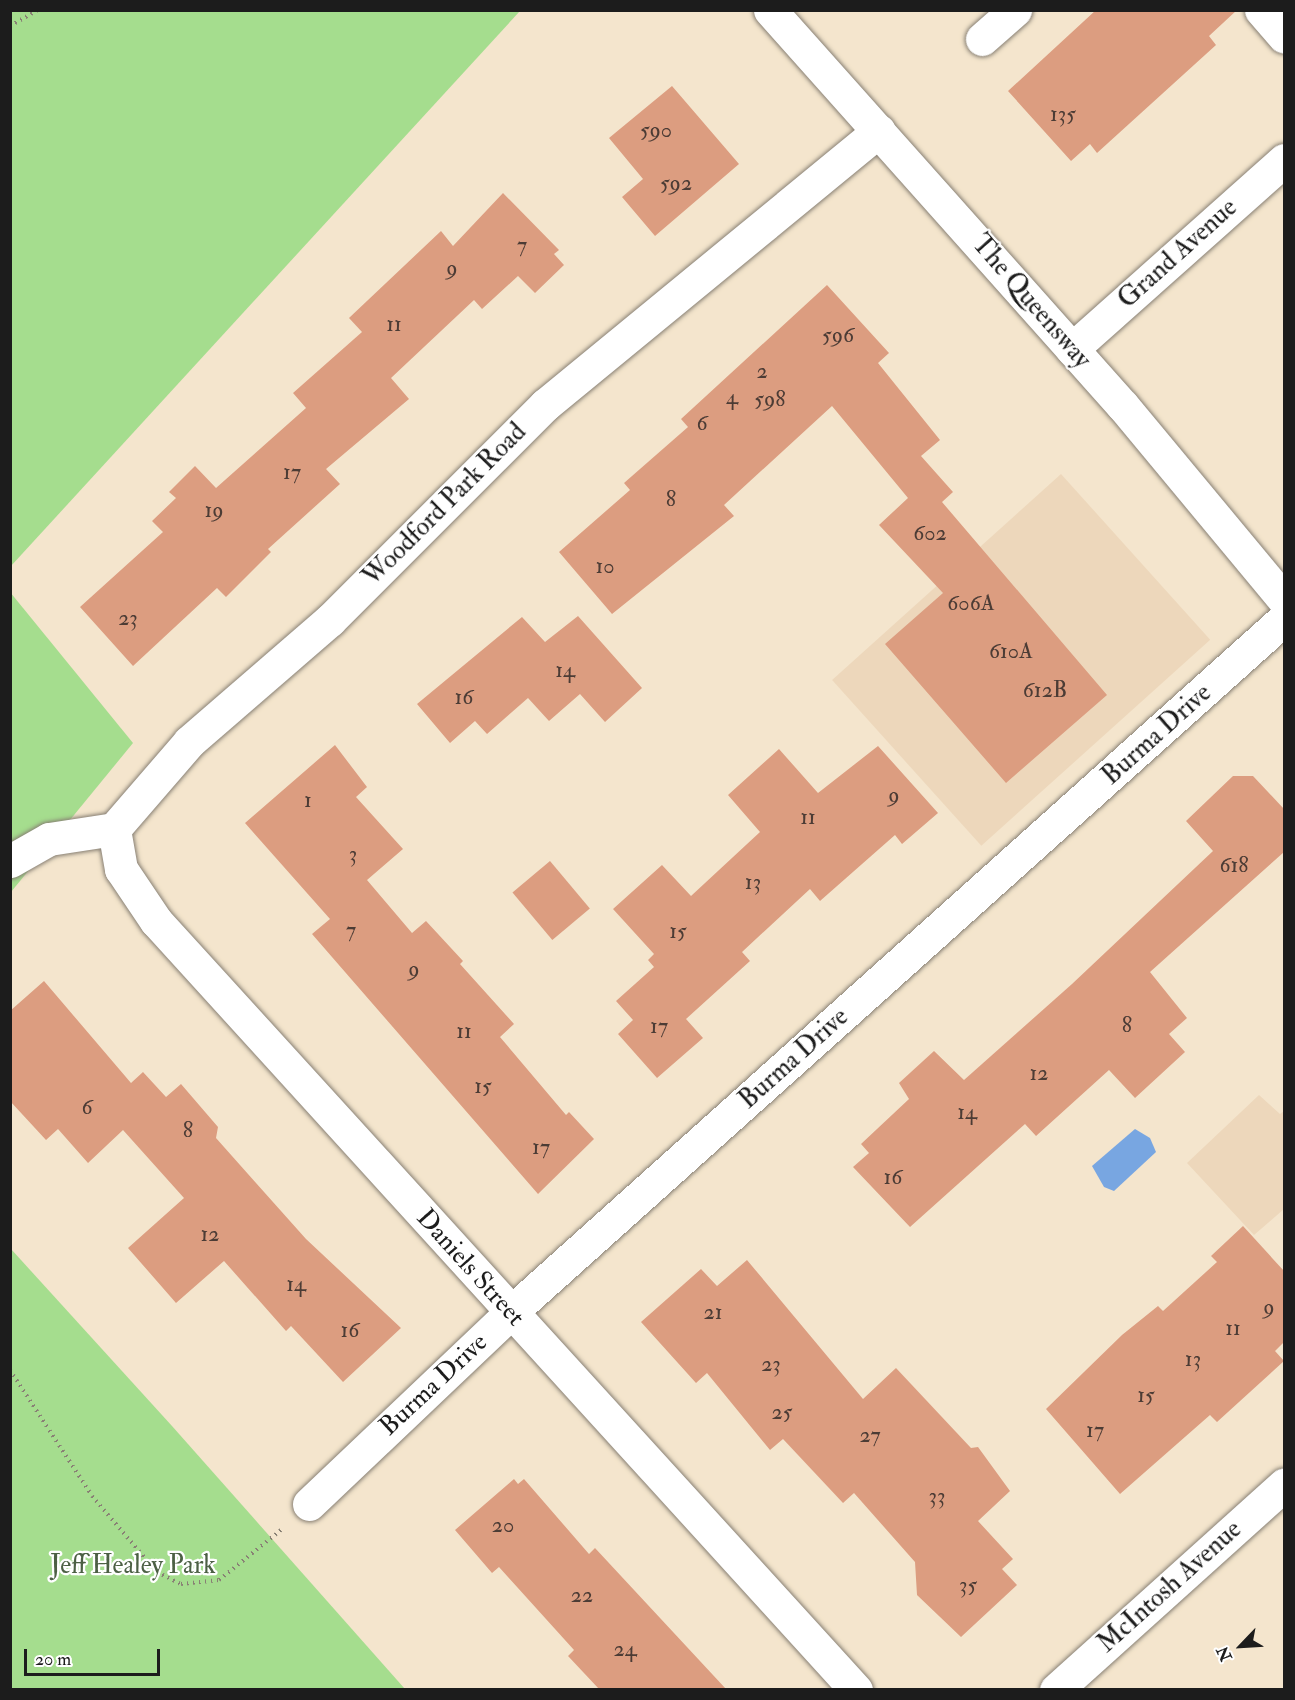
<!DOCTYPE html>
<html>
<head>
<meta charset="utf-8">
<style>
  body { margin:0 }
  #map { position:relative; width:1295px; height:1700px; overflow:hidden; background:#f4e5cd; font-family:"IM FELL Double Pica",serif }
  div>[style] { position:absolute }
  .built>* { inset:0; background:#edd7bb; transform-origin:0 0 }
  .green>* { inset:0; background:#a5dd8e }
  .water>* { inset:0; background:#78a6e1 }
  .building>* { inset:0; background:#dc9d80; transform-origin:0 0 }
  .path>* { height:4px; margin-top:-2px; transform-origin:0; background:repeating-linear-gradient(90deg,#888074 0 1.5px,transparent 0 6px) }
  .roads { filter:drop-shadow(0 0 2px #888074) drop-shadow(0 0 2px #888074) }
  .minor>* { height:33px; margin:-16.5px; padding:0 16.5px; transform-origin:16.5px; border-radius:16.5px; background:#fff }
  .major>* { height:33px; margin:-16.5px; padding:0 16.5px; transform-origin:16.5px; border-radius:16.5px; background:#fff }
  span { translate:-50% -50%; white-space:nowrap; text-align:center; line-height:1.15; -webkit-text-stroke:4.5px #fff; paint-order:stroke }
  .number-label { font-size:22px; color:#4c3c35 }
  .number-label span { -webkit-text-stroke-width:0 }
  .street-label { font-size:26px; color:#1c1c1c }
  .park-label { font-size:26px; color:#4c6044 }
  .frame { position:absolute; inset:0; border:12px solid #1c1c1c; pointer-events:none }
  .north { position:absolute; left:1211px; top:1616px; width:60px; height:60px; -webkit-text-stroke:4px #fff; paint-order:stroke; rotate:245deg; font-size:16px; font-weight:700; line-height:24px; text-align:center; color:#1c1c1c }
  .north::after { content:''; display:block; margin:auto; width:21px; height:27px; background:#1c1c1c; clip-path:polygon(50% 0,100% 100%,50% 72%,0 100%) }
  .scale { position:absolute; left:24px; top:1649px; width:136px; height:27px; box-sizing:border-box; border:3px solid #1c1c1c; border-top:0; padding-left:8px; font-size:18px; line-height:21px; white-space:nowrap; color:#1c1c1c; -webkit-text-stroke:4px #fff; paint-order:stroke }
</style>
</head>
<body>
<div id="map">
  <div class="built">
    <div style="left:1061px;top:474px;width:223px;height:308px;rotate:48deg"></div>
    <div style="clip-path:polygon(1259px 1095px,1280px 1114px,1284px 1111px,1284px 1209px,1254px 1235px,1187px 1163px)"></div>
  </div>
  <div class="green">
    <div style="clip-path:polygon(11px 10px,520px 11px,11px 566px,10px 11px)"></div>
    <div style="clip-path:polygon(10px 592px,133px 743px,11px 892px,10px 892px)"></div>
    <div style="clip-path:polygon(11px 1249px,172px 1426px,405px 1689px,11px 1689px)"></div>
  </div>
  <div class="water">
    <div style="clip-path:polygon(1135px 1129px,1150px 1138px,1156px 1152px,1114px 1191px,1104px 1187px,1092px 1166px)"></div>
  </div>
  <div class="building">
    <div style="clip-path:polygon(1096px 10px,1237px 10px,1209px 36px,1216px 45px,1097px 153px,1090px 144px,1071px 161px,1008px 91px)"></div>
    <div style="clip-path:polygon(672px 86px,739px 164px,655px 236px,622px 197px,643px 179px,609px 138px)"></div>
    <div style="clip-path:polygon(503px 193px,559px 250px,554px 254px,564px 265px,535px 293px,518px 276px,482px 309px,474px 300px,391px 378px,409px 399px,326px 469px,340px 484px,268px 549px,271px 552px,226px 597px,217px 588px,133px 666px,80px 607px,163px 532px,152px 521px,176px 498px,169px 492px,195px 466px,216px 488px,306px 408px,293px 393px,362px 332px,349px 318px,441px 231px,453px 246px)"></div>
    <div style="clip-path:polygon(827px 285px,889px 353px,878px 363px,940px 440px,921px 456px,953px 492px,942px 502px,1107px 695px,1006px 783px,885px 644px,943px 593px,879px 525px,908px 498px,832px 406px,724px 505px,734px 516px,612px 614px,559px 552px,630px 490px,624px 483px,688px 427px,681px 419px)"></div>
    <div style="clip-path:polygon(578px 616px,642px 688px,605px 722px,580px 694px,549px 721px,528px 698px,487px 734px,475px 721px,450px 743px,417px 704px,522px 617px,545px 642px)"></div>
    <div style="clip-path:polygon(335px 745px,367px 787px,356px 797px,403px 849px,367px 880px,412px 933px,426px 921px,463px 961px,460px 964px,514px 1024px,500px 1037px,566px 1115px,569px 1112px,594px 1139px,538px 1194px,312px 934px,330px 919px,245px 823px)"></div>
    <div style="clip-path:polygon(878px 746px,938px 813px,902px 844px,895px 835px,820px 901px,810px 889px,742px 952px,750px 961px,686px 1019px,703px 1038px,657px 1078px,618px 1034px,633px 1020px,616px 1001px,654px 967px,648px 960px,654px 954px,613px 909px,662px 865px,691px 896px,760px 832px,728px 795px,779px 749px,818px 793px)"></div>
    <div style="clip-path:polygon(1233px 776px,1253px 776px,1284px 809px,1284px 852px,1150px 972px,1187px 1018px,1169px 1034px,1185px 1052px,1135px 1098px,1109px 1070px,1036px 1136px,1025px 1124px,910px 1227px,853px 1167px,869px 1153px,861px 1144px,909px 1099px,899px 1083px,934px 1051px,964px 1080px,1072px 984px,1213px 851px,1186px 821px)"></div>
    <div style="left:550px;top:861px;width:62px;height:49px;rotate:50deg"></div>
    <div style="clip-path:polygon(44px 981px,131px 1083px,143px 1072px,166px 1097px,181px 1084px,218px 1127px,216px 1138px,306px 1239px,401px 1328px,343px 1382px,291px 1326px,286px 1331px,224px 1261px,176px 1303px,128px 1248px,184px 1198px,123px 1130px,88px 1163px,58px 1129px,46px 1140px,10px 1101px,10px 1011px)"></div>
    <div style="clip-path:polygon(1243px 1226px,1284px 1271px,1284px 1342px,1275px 1351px,1284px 1361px,1217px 1422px,1210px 1415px,1120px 1494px,1046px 1409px,1122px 1335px,1158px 1306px,1163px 1311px,1217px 1262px,1211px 1256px)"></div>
    <div style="clip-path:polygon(747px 1260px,863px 1399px,896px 1368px,971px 1448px,978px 1447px,1010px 1491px,978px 1521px,1013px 1559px,1002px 1569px,1017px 1585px,961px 1637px,917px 1595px,915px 1562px,854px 1493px,843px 1503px,783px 1439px,770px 1450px,707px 1373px,696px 1383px,641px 1322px,701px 1269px,717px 1286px)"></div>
    <div style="clip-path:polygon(514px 1479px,518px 1484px,524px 1479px,589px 1554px,595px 1548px,726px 1689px,599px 1689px,568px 1656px,574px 1650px,499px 1567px,492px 1573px,455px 1530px)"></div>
  </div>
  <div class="path">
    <div style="left:10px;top:26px;width:32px;rotate:-30deg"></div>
    <div style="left:10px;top:1370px;width:150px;rotate:56.9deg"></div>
    <div style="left:92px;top:1496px;width:100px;rotate:49.5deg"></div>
    <div style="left:157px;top:1572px;width:27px;rotate:27deg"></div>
    <div style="left:181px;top:1584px;width:38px;rotate:-6deg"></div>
    <div style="left:219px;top:1580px;width:80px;rotate:-38.9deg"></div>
  </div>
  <div class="roads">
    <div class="minor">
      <div style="left:1261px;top:10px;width:35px;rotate:49deg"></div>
      <div style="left:982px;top:39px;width:44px;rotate:-41.3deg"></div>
      <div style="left:1072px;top:349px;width:284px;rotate:-41.7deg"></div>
      <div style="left:114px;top:829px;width:41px;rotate:80.1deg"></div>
      <div style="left:121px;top:869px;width:63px;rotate:56.1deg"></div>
      <div style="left:156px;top:921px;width:1040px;rotate:47.69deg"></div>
      <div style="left:10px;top:861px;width:45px;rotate:-29.4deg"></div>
      <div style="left:49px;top:839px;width:66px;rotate:-8.7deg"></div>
      <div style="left:114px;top:829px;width:115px;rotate:-49.2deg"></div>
      <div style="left:189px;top:742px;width:186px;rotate:-40.9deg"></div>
      <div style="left:330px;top:620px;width:304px;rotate:-45deg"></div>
      <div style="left:545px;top:405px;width:432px;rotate:-39.4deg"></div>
      <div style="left:309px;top:1504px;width:277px;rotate:-43.5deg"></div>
      <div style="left:510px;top:1313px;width:1040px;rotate:-41.88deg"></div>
      <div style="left:1056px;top:1690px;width:307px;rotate:-42deg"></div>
    </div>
    <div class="major">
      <div style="left:770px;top:10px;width:530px;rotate:48.29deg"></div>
      <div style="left:1123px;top:406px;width:252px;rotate:50.3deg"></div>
    </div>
  </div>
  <div class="number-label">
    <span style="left:1063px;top:115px">135</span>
    <span style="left:656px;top:131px">590</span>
    <span style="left:676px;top:184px">592</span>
    <span style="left:522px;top:246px">7</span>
    <span style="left:452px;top:269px">9</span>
    <span style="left:394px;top:325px">11</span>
    <span style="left:838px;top:336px">596</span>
    <span style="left:762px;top:372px">2</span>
    <span style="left:732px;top:398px">4</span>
    <span style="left:770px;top:400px">598</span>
    <span style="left:702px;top:424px">6</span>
    <span style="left:292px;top:473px">17</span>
    <span style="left:671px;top:500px">8</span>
    <span style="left:214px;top:511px">19</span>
    <span style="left:930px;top:534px">602</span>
    <span style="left:605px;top:567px">10</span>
    <span style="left:971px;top:604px">606A</span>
    <span style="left:128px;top:619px">23</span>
    <span style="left:1011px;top:652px">610A</span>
    <span style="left:565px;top:671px">14</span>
    <span style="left:1045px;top:691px">612B</span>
    <span style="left:464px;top:698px">16</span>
    <span style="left:894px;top:796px">9</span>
    <span style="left:308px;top:801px">1</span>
    <span style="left:808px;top:818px">11</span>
    <span style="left:353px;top:855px">3</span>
    <span style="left:1234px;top:866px">618</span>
    <span style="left:753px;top:883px">13</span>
    <span style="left:351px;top:931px">7</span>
    <span style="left:678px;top:932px">15</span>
    <span style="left:414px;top:970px">9</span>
    <span style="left:1127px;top:1026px">8</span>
    <span style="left:659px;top:1027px">17</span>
    <span style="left:464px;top:1032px">11</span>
    <span style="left:1039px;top:1074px">12</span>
    <span style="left:483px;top:1087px">15</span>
    <span style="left:87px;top:1108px">6</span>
    <span style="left:967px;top:1113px">14</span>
    <span style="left:188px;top:1131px">8</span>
    <span style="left:541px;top:1148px">17</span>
    <span style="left:893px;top:1178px">16</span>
    <span style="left:210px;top:1235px">12</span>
    <span style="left:296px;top:1285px">14</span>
    <span style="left:1269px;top:1308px">9</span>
    <span style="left:713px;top:1313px">21</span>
    <span style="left:1233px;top:1329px">11</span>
    <span style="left:350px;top:1331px">16</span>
    <span style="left:1193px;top:1360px">13</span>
    <span style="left:771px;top:1365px">23</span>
    <span style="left:1146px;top:1396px">15</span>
    <span style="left:782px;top:1413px">25</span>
    <span style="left:1095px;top:1431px">17</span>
    <span style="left:870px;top:1436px">27</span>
    <span style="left:937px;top:1497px">33</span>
    <span style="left:503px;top:1526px">20</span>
    <span style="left:968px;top:1586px">35</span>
    <span style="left:582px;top:1596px">22</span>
    <span style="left:625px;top:1650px">24</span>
  </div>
  <div class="street-label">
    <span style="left:1178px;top:254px;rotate:-42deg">Grand Avenue</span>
    <span style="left:1031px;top:302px;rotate:49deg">The Queensway</span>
    <span style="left:445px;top:505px;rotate:-45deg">Woodford Park Road</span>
    <span style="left:1157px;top:735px;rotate:-42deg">Burma Drive</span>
    <span style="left:794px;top:1059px;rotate:-42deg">Burma Drive</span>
    <span style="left:470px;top:1268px;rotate:48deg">Daniels Street</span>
    <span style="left:434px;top:1385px;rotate:-43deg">Burma Drive</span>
    <span style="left:1170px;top:1587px;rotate:-42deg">McIntosh Avenue</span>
  </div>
  <div class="park-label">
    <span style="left:133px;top:1566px">Jeff Healey Park</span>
  </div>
  <div class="frame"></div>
  <div class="north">N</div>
  <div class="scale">20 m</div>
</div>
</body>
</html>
